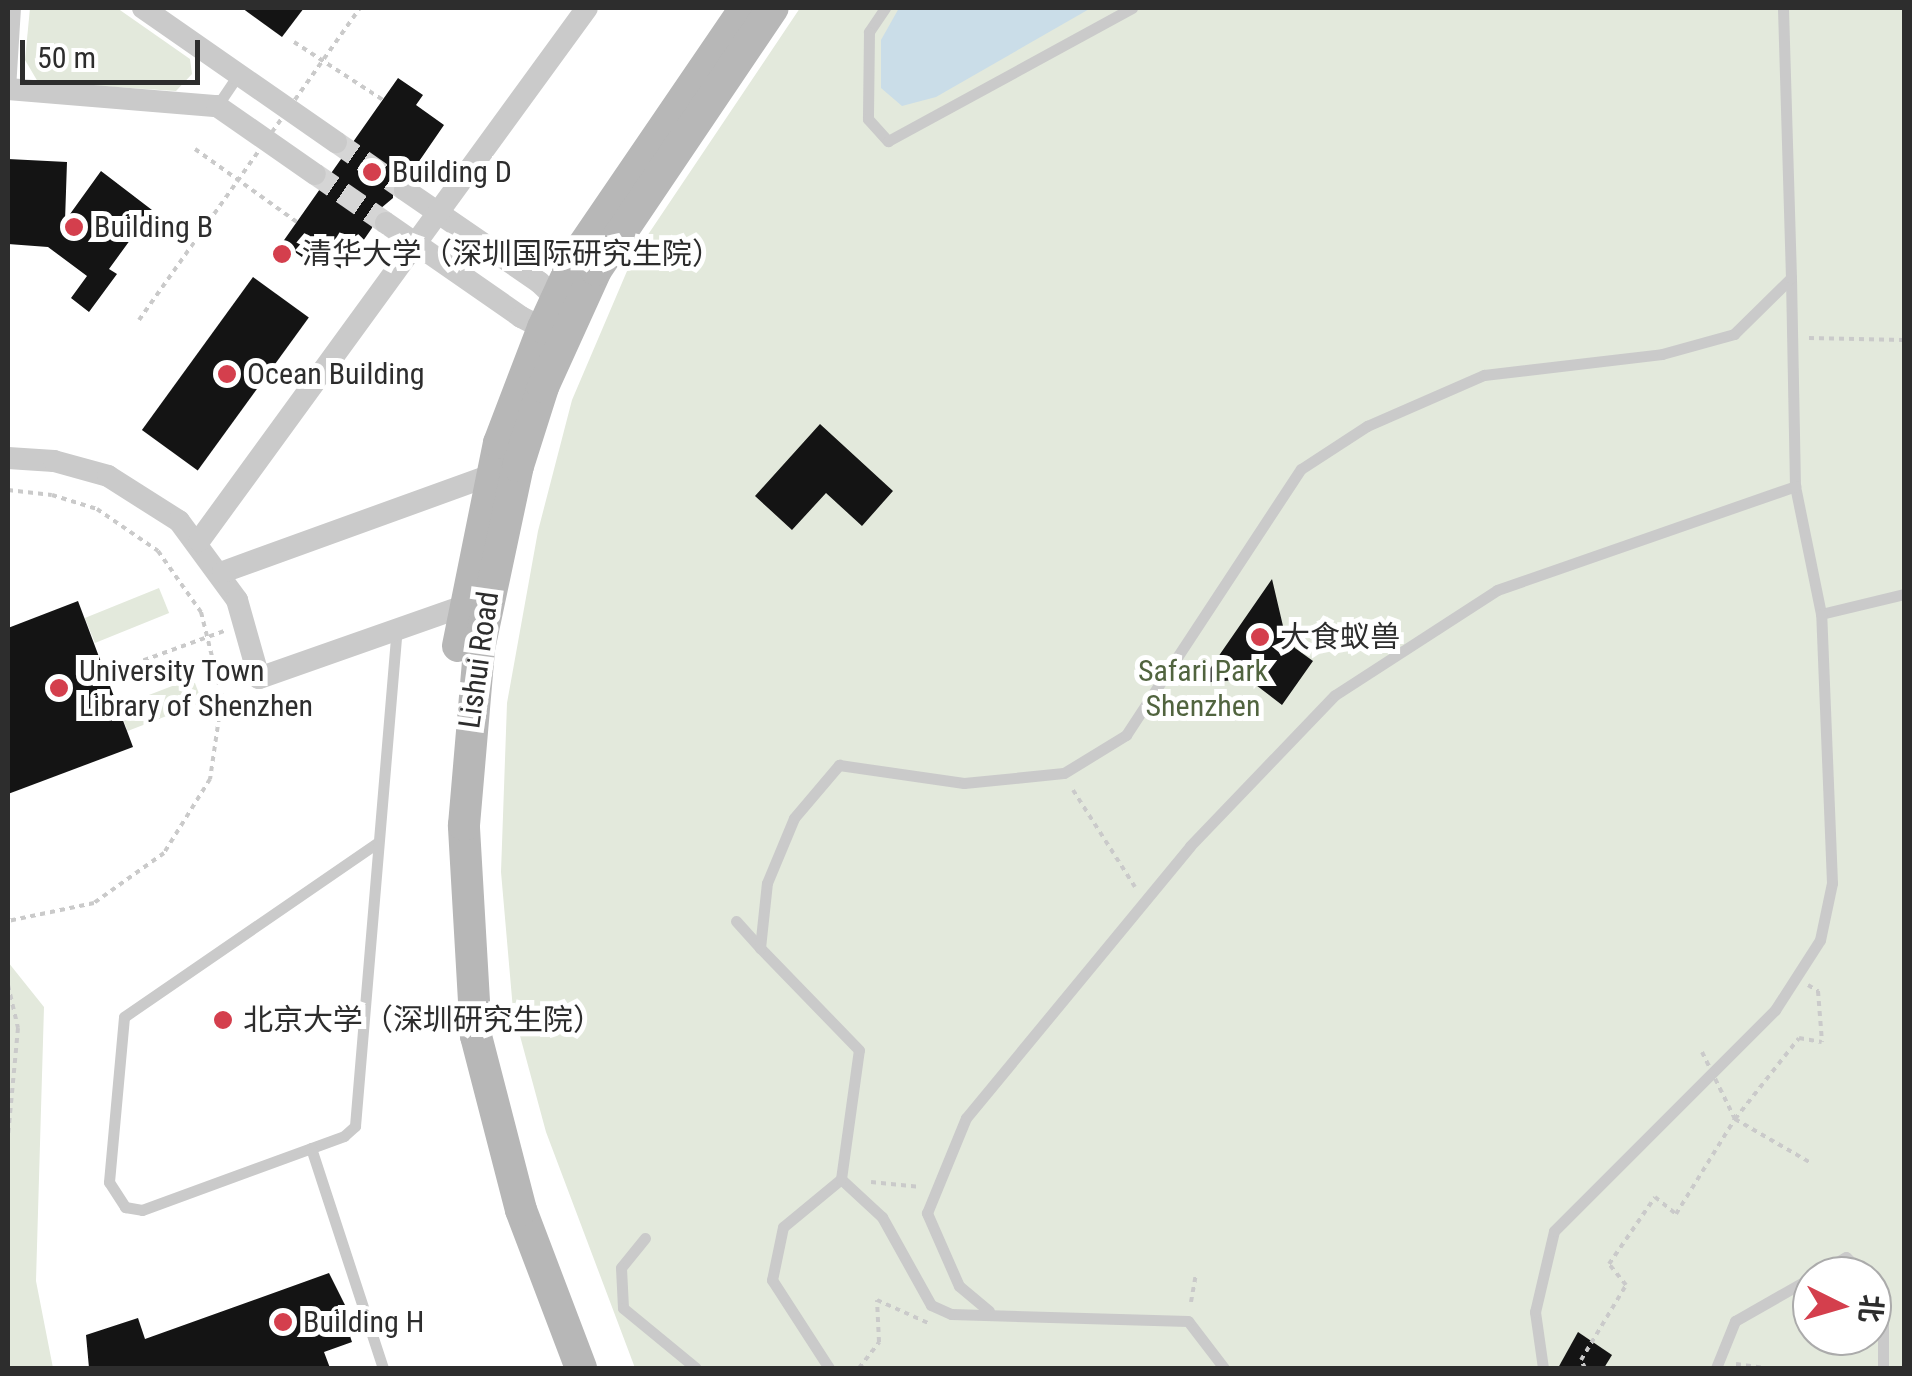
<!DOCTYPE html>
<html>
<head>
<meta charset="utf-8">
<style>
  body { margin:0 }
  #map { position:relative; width:1912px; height:1376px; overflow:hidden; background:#fff; font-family:"Roboto Condensed","Noto Sans SC",sans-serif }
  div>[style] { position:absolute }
  .green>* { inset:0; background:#e3e9dc; transform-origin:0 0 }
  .water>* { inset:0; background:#cadde8 }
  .building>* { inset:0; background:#141414; transform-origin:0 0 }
  .street-tunnel>* { height:22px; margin-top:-11px; transform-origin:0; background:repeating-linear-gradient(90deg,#d5d5d5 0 22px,transparent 0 33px) }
  .path>* { height:4px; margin-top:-2px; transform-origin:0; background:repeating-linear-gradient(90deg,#cacaca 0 5px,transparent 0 10px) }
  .lane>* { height:11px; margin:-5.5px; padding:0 5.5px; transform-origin:5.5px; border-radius:5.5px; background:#cacaca }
  .street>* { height:22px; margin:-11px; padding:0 11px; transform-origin:11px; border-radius:11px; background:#cacaca }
  .secondary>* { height:32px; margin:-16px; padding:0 16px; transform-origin:16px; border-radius:16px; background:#b7b7b7 }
  .path-bridge>* { height:4px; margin-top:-2px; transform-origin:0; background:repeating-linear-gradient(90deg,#cacaca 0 5px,transparent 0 10px) }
  .dots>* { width:28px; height:28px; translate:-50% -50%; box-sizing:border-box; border:5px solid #fff; border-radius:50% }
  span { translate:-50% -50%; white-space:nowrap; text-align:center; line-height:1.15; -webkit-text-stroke:10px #fff; paint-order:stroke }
  .poi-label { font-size:30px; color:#2d2d2d }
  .left { translate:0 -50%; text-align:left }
  .street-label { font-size:30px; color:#2d2d2d }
  .park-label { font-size:30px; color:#51643f }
  .frame { position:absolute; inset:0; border:10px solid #2d2d2d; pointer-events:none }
  .north { position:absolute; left:1792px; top:1256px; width:100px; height:100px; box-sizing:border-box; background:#fff; border:2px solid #ababab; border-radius:50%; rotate:95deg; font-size:28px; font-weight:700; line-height:40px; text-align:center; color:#2d2d2d }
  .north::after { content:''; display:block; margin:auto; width:35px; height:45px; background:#d43f4d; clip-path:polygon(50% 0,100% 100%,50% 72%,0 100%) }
  .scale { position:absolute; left:20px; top:40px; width:180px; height:45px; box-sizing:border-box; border:5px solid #2d2d2d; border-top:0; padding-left:12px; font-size:30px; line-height:35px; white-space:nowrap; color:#2d2d2d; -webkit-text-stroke:8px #fff; paint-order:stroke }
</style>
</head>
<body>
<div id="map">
  <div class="green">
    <div style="clip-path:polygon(30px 8px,117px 8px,190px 59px,192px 74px,176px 91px,38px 82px,25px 60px)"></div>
    <div style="clip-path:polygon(evenodd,800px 8px,1904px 8px,1904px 1368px,635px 1368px,546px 1132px,513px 1010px,501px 872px,507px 703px,538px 531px,572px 400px,633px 257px,800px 8px,1812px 1276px,1872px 1276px,1872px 1336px,1812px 1336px,1812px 1276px)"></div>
    <div style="left:159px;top:588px;width:27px;height:80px;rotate:68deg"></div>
    <div style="left:193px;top:678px;width:26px;height:80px;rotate:69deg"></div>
    <div style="clip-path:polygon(8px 962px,44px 1007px,36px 1281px,53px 1368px,8px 1368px)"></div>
  </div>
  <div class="water">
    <div style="clip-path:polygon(899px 8px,1091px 8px,936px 97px,902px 106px,881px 88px,881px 40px)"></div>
  </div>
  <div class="building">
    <div style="clip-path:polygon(242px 8px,304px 8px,282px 37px)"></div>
    <div style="clip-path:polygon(398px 78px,423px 95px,416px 105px,444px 125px,409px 176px,393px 181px,393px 198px,374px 214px,372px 228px,343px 270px,316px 252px,309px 262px,282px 243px)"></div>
    <div style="clip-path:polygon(8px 159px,67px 162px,65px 221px,101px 171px,152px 210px,109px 269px,117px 274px,89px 312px,71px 298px,87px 276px,48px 247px,8px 244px)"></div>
    <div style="left:253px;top:277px;width:69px;height:189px;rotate:36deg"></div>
    <div style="clip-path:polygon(820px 424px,893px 491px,862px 526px,826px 493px,792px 530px,755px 496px)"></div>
    <div style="clip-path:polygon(1272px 579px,1283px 626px,1295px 648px,1313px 661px,1282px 705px,1248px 679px,1200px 683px)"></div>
    <div style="clip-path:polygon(78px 601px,133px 747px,8px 794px,8px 628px)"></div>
    <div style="clip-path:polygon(329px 1273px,356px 1327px,348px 1330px,352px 1342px,324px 1352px,330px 1368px,89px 1368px,86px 1335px,138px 1318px,145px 1339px)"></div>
    <div style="clip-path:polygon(1578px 1332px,1612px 1355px,1604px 1368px,1558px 1368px)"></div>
  </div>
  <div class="street-tunnel">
    <div style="left:336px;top:142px;width:84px;rotate:34.8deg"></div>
    <div style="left:315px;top:174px;width:86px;rotate:34.6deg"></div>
  </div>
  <div class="path">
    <div style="left:294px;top:42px;width:106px;rotate:33.1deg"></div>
    <div style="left:195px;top:149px;width:125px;rotate:35.6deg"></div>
    <div style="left:1809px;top:338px;width:95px;rotate:1.2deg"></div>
    <div style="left:8px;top:490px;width:44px;rotate:6.5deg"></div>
    <div style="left:52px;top:495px;width:47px;rotate:17.3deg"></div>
    <div style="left:97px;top:509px;width:74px;rotate:34.5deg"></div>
    <div style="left:158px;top:551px;width:75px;rotate:54.8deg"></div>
    <div style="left:201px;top:612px;width:88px;rotate:76.1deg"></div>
    <div style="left:222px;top:697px;width:83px;rotate:98.3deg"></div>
    <div style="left:210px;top:779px;width:87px;rotate:121.9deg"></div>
    <div style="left:164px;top:853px;width:86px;rotate:144.5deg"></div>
    <div style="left:94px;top:903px;width:88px;rotate:168.2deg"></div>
    <div style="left:106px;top:674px;width:126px;rotate:-20deg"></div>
    <div style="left:1073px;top:790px;width:115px;rotate:57.4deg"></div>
    <div style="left:8px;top:985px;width:44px;rotate:76.9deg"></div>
    <div style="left:18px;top:1028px;width:108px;rotate:95.3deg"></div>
    <div style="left:1808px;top:985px;width:12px;rotate:31deg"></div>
    <div style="left:1818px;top:991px;width:51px;rotate:85.5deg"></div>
    <div style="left:871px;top:1182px;width:50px;rotate:5.7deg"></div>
    <div style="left:1191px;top:1302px;width:29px;rotate:-80deg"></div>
    <div style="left:1736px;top:1364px;width:29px;rotate:8deg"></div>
    <div style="left:859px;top:1368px;width:33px;rotate:-52deg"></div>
    <div style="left:879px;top:1342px;width:42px;rotate:-92.7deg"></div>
    <div style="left:877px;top:1300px;width:56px;rotate:24.3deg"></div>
    <div style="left:1585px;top:1368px;width:9px;rotate:-117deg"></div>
    <div style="left:1581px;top:1360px;width:87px;rotate:-59deg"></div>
    <div style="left:1626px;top:1285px;width:27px;rotate:-129deg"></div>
    <div style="left:1609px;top:1264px;width:81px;rotate:-55.5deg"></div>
    <div style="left:1655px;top:1197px;width:27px;rotate:39deg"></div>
    <div style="left:1676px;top:1214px;width:112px;rotate:-58.2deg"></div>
    <div style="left:1735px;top:1119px;width:88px;rotate:30.1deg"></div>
  </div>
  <div class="lane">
    <div style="left:885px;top:8px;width:29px;rotate:124deg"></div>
    <div style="left:869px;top:32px;width:87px;rotate:90.7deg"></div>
    <div style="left:868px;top:119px;width:30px;rotate:48deg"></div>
    <div style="left:888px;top:141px;width:278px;rotate:-28.6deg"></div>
    <div style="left:10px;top:89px;width:81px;rotate:-86.5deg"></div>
    <div style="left:217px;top:106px;width:37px;rotate:-56deg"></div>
    <div style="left:1791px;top:278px;width:208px;rotate:88.9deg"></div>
    <div style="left:1795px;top:486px;width:131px;rotate:78.5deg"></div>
    <div style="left:1821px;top:614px;width:85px;rotate:-13.5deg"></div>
    <div style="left:377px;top:843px;width:307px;rotate:145.5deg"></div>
    <div style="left:124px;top:1017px;width:166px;rotate:95.2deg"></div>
    <div style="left:109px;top:1182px;width:30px;rotate:57deg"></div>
    <div style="left:125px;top:1207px;width:17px;rotate:10deg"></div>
    <div style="left:142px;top:1210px;width:215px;rotate:-20.1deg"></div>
    <div style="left:344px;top:1136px;width:15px;rotate:-42deg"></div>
    <div style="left:355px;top:1126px;width:499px;rotate:-85.2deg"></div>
    <div style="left:736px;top:921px;width:36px;rotate:48deg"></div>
    <div style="left:311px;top:1148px;width:231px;rotate:71.9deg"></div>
    <div style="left:645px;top:1238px;width:38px;rotate:129deg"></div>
    <div style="left:621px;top:1268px;width:40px;rotate:87.1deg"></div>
    <div style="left:623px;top:1308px;width:94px;rotate:39.4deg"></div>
    <div style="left:1813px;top:1276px;width:38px;rotate:-30deg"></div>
    <div style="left:1846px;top:1257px;width:28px;rotate:44deg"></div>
    <div style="left:1872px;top:1282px;width:15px;rotate:42deg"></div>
    <div style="left:1883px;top:1292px;width:76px;rotate:90deg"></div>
    <div style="left:989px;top:1311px;width:39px;rotate:-140deg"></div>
    <div style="left:959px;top:1286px;width:80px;rotate:-113.7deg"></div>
    <div style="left:927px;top:1213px;width:103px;rotate:-67.7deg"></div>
    <div style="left:966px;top:1118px;width:352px;rotate:-50.5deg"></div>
    <div style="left:1190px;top:846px;width:209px;rotate:-46.2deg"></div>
    <div style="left:1335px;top:695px;width:193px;rotate:-32.9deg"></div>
    <div style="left:1497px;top:590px;width:316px;rotate:-19.2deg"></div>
    <div style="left:829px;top:1368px;width:105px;rotate:-122.9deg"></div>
    <div style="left:772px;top:1280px;width:54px;rotate:-78.3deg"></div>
    <div style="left:783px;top:1227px;width:75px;rotate:-39.6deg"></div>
    <div style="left:1224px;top:1368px;width:59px;rotate:-127.5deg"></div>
    <div style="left:1188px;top:1321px;width:237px;rotate:-178.3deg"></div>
    <div style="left:951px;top:1314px;width:22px;rotate:-156deg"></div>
    <div style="left:931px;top:1305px;width:101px;rotate:-119.1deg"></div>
    <div style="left:882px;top:1217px;width:56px;rotate:-137.2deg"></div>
    <div style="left:841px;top:1179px;width:130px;rotate:-82.1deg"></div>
    <div style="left:859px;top:1050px;width:142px;rotate:-134.1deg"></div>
    <div style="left:760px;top:948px;width:65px;rotate:-83.9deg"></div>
    <div style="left:767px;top:883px;width:70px;rotate:-67.4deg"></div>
    <div style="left:794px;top:818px;width:70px;rotate:-49.7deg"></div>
    <div style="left:839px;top:765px;width:126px;rotate:8.2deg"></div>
    <div style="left:964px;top:783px;width:100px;rotate:-5.7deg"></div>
    <div style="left:1064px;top:773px;width:73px;rotate:-31.5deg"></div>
    <div style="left:1126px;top:735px;width:318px;rotate:-56.7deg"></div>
    <div style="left:1301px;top:469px;width:79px;rotate:-33.1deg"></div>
    <div style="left:1367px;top:426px;width:128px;rotate:-23.6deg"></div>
    <div style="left:1484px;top:375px;width:179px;rotate:-6.7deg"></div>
    <div style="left:1662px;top:354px;width:75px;rotate:-15.5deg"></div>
    <div style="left:1734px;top:334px;width:80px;rotate:-44.5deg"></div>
    <div style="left:1791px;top:278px;width:270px;rotate:-91.7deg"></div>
    <div style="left:1543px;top:1368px;width:57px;rotate:-98.1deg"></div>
    <div style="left:1535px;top:1312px;width:83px;rotate:-76.8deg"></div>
    <div style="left:1554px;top:1231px;width:313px;rotate:-45deg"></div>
    <div style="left:1775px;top:1010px;width:83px;rotate:-57.3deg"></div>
    <div style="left:1820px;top:940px;width:58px;rotate:-78.1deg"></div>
    <div style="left:1832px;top:883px;width:269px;rotate:-92.3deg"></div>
    <div style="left:1716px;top:1368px;width:51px;rotate:-68deg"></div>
    <div style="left:1735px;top:1321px;width:89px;rotate:-29.7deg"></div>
  </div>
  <div class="street">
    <div style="left:143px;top:8px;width:235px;rotate:34.8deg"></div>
    <div style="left:8px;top:89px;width:210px;rotate:4.7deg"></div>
    <div style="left:217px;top:106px;width:119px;rotate:34.8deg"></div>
    <div style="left:405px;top:190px;width:163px;rotate:34.5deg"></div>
    <div style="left:539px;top:282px;width:33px;rotate:44deg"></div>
    <div style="left:386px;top:223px;width:165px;rotate:34.8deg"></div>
    <div style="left:521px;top:317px;width:25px;rotate:27deg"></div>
    <div style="left:543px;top:328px;width:12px;rotate:-9deg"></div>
    <div style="left:8px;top:458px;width:46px;rotate:3.7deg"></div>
    <div style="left:54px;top:461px;width:56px;rotate:15.5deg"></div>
    <div style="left:108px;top:476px;width:84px;rotate:32.4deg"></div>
    <div style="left:179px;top:521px;width:98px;rotate:53.7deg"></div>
    <div style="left:237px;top:600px;width:81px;rotate:74.2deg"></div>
    <div style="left:259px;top:678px;width:216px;rotate:-19.4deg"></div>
    <div style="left:199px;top:541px;width:659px;rotate:-53.95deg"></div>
    <div style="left:223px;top:572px;width:285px;rotate:-19.9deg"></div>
  </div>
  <div class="secondary">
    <div style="left:458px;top:646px;width:207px;rotate:-78.6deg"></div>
    <div style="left:499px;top:443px;width:123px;rotate:-69.1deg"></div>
    <div style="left:543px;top:328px;width:79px;rotate:-65.4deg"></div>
    <div style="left:576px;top:256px;width:300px;rotate:-55.7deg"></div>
    <div style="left:581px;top:1368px;width:169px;rotate:-110.8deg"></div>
    <div style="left:521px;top:1210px;width:180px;rotate:-104.5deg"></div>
    <div style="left:476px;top:1036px;width:211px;rotate:-93.3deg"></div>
    <div style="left:464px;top:825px;width:177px;rotate:-85.1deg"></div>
    <div style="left:479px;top:649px;width:187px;rotate:-78deg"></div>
    <div style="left:518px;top:466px;width:83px;rotate:-72.4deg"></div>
    <div style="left:543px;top:387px;width:128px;rotate:-65.6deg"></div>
    <div style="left:596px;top:270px;width:316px;rotate:-56deg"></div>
  </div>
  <div class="path-bridge">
    <div style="left:139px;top:320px;width:382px;rotate:-54.7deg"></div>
    <div style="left:1702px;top:1052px;width:75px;rotate:63.8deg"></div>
    <div style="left:1735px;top:1119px;width:103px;rotate:-51.7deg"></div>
    <div style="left:1799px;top:1038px;width:23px;rotate:10deg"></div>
  </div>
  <div class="dots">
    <div style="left:372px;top:172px;background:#d43f4d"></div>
    <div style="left:74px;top:227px;background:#d43f4d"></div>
    <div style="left:282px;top:254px;background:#d43f4d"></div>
    <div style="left:227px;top:374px;background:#d43f4d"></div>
    <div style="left:1260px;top:637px;background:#d43f4d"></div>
    <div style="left:59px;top:688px;background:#d43f4d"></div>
    <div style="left:223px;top:1020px;background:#d43f4d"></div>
    <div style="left:283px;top:1322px;background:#d43f4d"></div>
  </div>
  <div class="poi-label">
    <span class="left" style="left:392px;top:172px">Building D</span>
    <span class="left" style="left:94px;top:227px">Building B</span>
    <span class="left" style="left:302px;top:254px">清华大学（深圳国际研究生院）</span>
    <span class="left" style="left:247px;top:374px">Ocean Building</span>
    <span class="left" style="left:1280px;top:637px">大食蚁兽</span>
    <span class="left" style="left:79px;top:688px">University Town<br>Library of Shenzhen</span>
    <span class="left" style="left:243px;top:1020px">北京大学（深圳研究生院）</span>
    <span class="left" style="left:303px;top:1322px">Building H</span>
  </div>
  <div class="street-label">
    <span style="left:479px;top:660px;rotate:-82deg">Lishui Road</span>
  </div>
  <div class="park-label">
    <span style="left:1203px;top:688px">Safari Park<br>Shenzhen</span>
  </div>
  <div class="frame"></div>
  <div class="north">北</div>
  <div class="scale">50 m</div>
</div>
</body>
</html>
